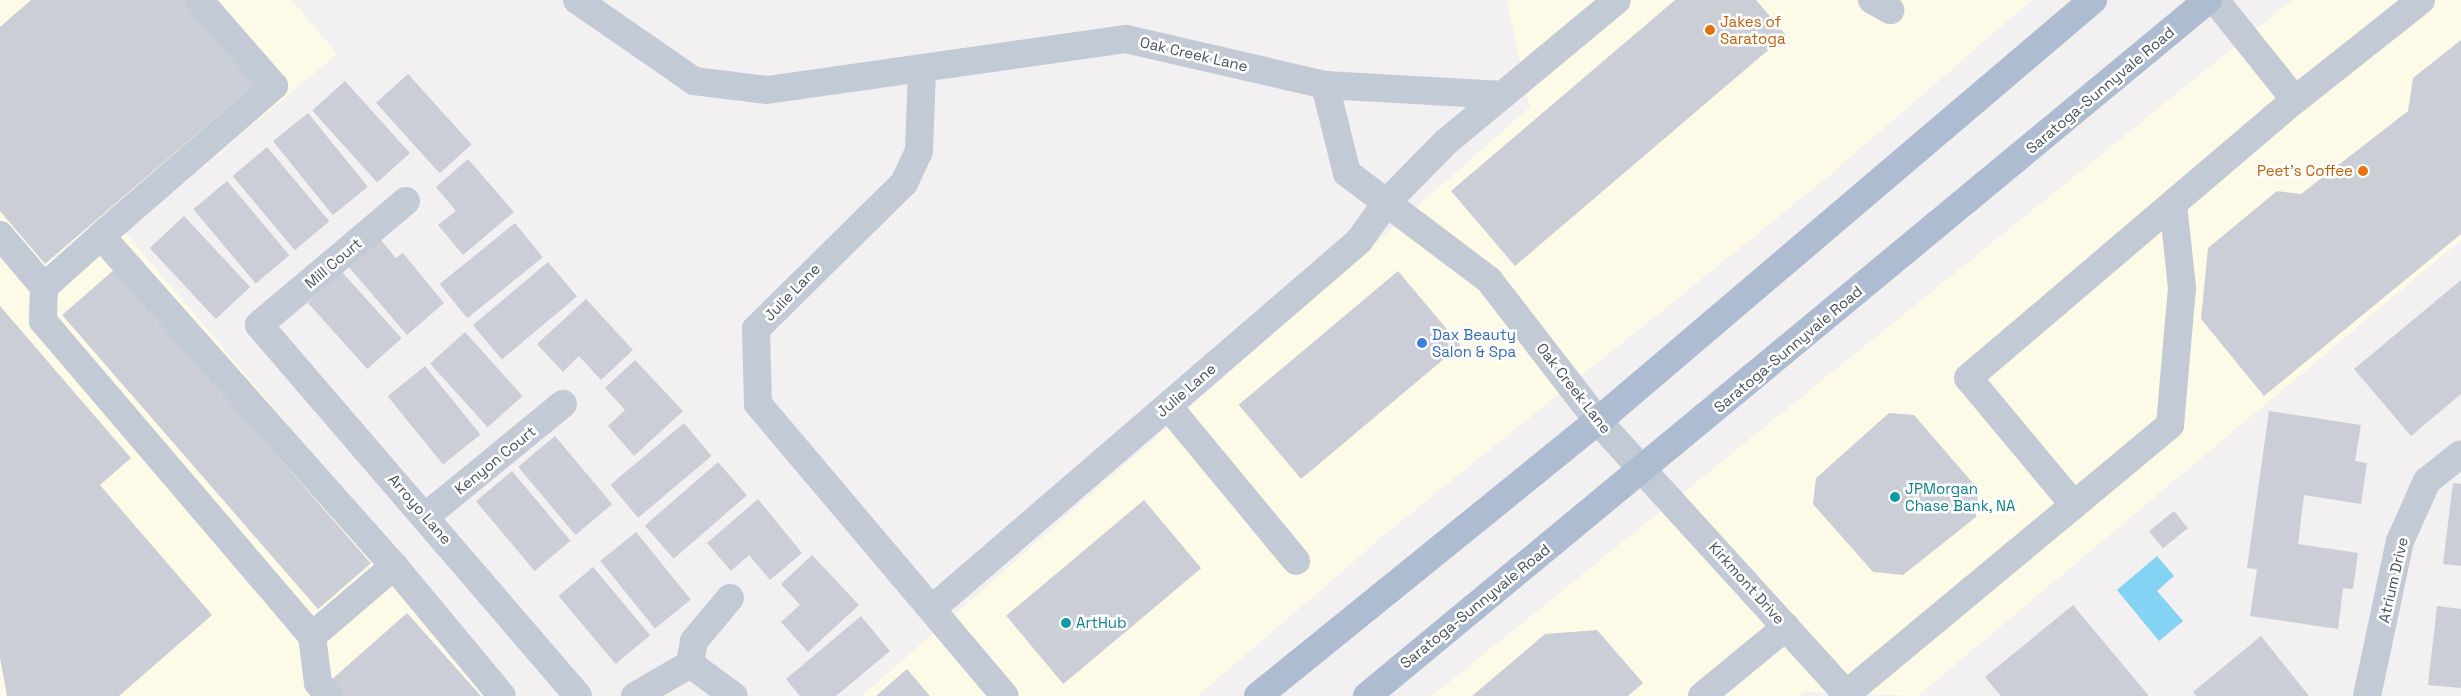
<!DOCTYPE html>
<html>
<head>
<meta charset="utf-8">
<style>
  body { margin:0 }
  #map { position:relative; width:2461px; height:696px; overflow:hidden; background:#f2f0f0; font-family:"Space Grotesk",sans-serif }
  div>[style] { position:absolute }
  .commercial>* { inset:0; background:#fefae8 }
  .water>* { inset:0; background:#84d2f4 }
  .building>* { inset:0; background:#cbced6; transform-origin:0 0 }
  .minor>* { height:28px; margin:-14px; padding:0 14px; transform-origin:14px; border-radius:14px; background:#c2cad6 }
  .major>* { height:28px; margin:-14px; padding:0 14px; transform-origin:14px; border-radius:14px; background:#adbcd1 }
  .dots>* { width:14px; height:14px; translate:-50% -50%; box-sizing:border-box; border:2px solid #fff; border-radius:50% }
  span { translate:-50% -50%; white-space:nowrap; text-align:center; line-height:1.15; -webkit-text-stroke:5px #fff; paint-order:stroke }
  .food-label { font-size:15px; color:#c56008 }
  .left { translate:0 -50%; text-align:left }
  .right { translate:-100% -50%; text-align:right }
  .street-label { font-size:15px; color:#46515f }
  .shop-label { font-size:15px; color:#366cbe }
  .culture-label { font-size:15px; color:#0d838f }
</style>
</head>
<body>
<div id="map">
  <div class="commercial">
    <div style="clip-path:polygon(0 0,292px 0,337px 54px,125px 232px,518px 696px,0 696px)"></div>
    <div style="clip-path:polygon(1507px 0,2032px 0,1823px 181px,1389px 531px,1198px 696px,862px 696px,1530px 107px)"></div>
    <div style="clip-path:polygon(2292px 0,2461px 0,2461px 240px,1918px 696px,1804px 692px,1800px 696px,1432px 696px)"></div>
  </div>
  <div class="water">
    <div style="clip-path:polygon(2157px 556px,2174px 576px,2157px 591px,2183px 621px,2159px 641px,2117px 590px)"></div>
  </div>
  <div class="building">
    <div style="clip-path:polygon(31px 0,184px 0,255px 84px,45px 264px,0 211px,0 27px)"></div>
    <div style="clip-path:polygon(1675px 0,1756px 0,1786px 35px,1515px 266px,1451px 191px)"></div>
    <div style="clip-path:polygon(2461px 40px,2461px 234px,2264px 396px,2201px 319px,2208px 248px,2277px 191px,2301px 194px,2408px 111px,2413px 78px)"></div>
    <div style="left:408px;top:74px;width:95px;height:43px;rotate:48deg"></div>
    <div style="left:345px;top:81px;width:97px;height:44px;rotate:48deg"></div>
    <div style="left:308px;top:113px;width:95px;height:45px;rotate:51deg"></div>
    <div style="left:267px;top:147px;width:97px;height:45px;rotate:50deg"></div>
    <div style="clip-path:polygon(468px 159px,514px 212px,463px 255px,438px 225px,456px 211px,436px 187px)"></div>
    <div style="left:227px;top:181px;width:97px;height:44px;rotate:50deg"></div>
    <div style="left:184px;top:216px;width:97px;height:47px;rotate:47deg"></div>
    <div style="left:515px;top:223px;width:44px;height:97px;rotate:51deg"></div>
    <div style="clip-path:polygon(380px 239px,396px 258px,403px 253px,444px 303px,407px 335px,348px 266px)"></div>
    <div style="left:548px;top:262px;width:45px;height:98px;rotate:50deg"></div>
    <div style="left:115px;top:269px;width:390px;height:70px;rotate:49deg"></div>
    <div style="left:1398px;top:271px;width:97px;height:208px;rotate:50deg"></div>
    <div style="left:342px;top:272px;width:89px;height:46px;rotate:48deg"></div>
    <div style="clip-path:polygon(2461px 280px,2461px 394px,2411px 436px,2354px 369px)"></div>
    <div style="clip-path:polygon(586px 299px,633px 350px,601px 380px,579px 356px,563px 372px,537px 344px)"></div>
    <div style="clip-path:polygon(0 306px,131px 458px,100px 485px,212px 615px,119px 696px,7px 696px,0 658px)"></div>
    <div style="left:465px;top:332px;width:86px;height:47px;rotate:48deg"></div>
    <div style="clip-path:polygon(635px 360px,683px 411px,634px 456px,608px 426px,625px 410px,605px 388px)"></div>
    <div style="left:425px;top:366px;width:88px;height:48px;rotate:51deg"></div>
    <div style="clip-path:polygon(2269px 411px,2361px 425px,2355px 461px,2367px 463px,2361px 504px,2304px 495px,2298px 544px,2358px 553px,2353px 589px,2343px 588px,2338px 629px,2250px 616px,2257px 569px,2247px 568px)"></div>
    <div style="clip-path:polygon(1889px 413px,1914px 415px,1978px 489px,1976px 517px,1903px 575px,1873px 572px,1813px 504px,1816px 478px)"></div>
    <div style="left:684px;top:423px;width:43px;height:96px;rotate:50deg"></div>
    <div style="left:555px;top:436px;width:89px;height:48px;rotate:50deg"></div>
    <div style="left:718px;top:462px;width:44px;height:97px;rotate:49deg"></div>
    <div style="left:512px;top:471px;width:91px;height:47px;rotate:50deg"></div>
    <div style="clip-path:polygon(2453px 483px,2461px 484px,2461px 566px,2443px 564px)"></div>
    <div style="clip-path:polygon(758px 499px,802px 553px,770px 580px,749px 555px,731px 571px,707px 543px)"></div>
    <div style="left:1144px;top:500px;width:89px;height:180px;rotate:50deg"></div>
    <div style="left:2174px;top:511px;width:22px;height:32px;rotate:51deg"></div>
    <div style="left:636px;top:532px;width:87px;height:46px;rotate:51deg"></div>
    <div style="clip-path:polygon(812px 555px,859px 605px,808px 652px,781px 622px,800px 605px,781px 584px)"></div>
    <div style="left:593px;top:567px;width:89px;height:45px;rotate:50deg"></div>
    <div style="clip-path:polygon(2073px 605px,2149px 696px,2001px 696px,1985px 677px)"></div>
    <div style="clip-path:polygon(2437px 606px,2461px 609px,2461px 688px,2428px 685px)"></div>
    <div style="clip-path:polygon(407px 613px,481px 696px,343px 696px,330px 681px)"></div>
    <div style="clip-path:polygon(861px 616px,890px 651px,836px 696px,800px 696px,786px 679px)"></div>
    <div style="clip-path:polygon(1597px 630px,1643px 683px,1628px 696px,1472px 696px,1545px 634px)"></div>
    <div style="clip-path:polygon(2261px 636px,2309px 696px,2196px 696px,2193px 692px)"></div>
    <div style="clip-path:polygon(907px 669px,930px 696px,876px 696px)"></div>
  </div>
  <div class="minor">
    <div style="left:199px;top:0;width:114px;rotate:48.9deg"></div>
    <div style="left:274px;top:86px;width:229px;rotate:139.1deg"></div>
    <div style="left:101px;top:236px;width:441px;rotate:48.4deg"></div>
    <div style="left:394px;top:566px;width:169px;rotate:50.3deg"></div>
    <div style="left:577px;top:0;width:142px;rotate:34.7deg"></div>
    <div style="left:694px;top:81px;width:74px;rotate:7deg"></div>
    <div style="left:767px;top:90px;width:363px;rotate:-8.1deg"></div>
    <div style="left:1126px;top:39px;width:204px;rotate:13deg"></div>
    <div style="left:1325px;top:85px;width:91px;rotate:76deg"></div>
    <div style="left:1347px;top:173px;width:178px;rotate:37deg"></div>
    <div style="left:1489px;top:280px;width:178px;rotate:52.3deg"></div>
    <div style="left:1598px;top:421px;width:372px;rotate:47.7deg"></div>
    <div style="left:1872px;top:0;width:21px;rotate:29deg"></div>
    <div style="left:2215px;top:0;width:128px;rotate:51.3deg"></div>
    <div style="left:922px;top:69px;width:82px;rotate:92.1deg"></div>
    <div style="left:919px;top:151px;width:35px;rotate:115deg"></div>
    <div style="left:904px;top:183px;width:208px;rotate:135.4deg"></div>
    <div style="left:756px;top:329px;width:75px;rotate:88.5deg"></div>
    <div style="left:758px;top:404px;width:382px;rotate:49.8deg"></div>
    <div style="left:1325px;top:85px;width:178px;rotate:3.2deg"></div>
    <div style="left:406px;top:201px;width:192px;rotate:139.9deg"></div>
    <div style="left:259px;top:325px;width:489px;rotate:49.3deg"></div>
    <div style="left:0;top:235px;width:68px;rotate:49.8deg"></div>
    <div style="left:44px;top:287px;width:34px;rotate:92deg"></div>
    <div style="left:43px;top:321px;width:414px;rotate:49.5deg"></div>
    <div style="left:312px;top:636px;width:47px;rotate:82.7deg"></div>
    <div style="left:318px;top:683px;width:17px;rotate:50deg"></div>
    <div style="left:44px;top:287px;width:76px;rotate:-41.8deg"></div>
    <div style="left:1168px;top:406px;width:201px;rotate:50.4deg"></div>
    <div style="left:2074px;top:505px;width:125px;rotate:-39.8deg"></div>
    <div style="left:2170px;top:425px;width:138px;rotate:-85deg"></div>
    <div style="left:2182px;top:288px;width:84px;rotate:-96.1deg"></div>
    <div style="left:426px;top:516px;width:177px;rotate:-39.3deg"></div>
    <div style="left:933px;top:608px;width:562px;rotate:-40.74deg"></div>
    <div style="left:1359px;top:241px;width:47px;rotate:-54.6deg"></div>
    <div style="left:1386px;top:203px;width:86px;rotate:-45.5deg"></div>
    <div style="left:1446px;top:142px;width:222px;rotate:-39.7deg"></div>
    <div style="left:312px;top:636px;width:108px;rotate:-40.5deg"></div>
    <div style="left:690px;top:664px;width:23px;rotate:-80deg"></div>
    <div style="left:694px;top:641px;width:56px;rotate:-50.1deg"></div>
    <div style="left:635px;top:696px;width:64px;rotate:-30.2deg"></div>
    <div style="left:690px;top:664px;width:54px;rotate:36deg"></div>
    <div style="left:1702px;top:696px;width:109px;rotate:-39.4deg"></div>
    <div style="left:1844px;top:696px;width:299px;rotate:-39.7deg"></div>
    <div style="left:2074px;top:505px;width:165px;rotate:-129.8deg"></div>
    <div style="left:1968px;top:378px;width:429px;rotate:-40.4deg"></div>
    <div style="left:2295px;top:100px;width:161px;rotate:-38.4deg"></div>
    <div style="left:2367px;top:696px;width:158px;rotate:-78deg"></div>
    <div style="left:2400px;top:541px;width:66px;rotate:-65.8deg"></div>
    <div style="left:2427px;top:481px;width:43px;rotate:-38.5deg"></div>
  </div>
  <div class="major">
    <div style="left:1258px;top:696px;width:437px;rotate:-39deg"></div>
    <div style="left:1598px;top:421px;width:650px;rotate:-40.38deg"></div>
    <div style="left:1367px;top:696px;width:1092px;rotate:-39.61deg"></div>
  </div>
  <div class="dots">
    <div style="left:1710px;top:30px;background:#e8710a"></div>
    <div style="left:2363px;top:171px;background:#e8710a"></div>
    <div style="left:1422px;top:343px;background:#3f7fe0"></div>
    <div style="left:1895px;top:497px;background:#0f9aa8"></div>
    <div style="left:1066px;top:623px;background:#0f9aa8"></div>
  </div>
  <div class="food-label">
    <span class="left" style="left:1720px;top:30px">Jakes of<br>Saratoga</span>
    <span class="right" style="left:2353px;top:171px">Peet's Coffee</span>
  </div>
  <div class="street-label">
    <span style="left:1194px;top:54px;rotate:13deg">Oak Creek Lane</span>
    <span style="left:2100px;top:90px;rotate:-40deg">Saratoga-Sunnyvale Road</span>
    <span style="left:333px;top:263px;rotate:-40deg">Mill Court</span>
    <span style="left:792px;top:292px;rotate:-46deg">Julie Lane</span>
    <span style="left:1788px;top:349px;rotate:-40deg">Saratoga-Sunnyvale Road</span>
    <span style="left:1574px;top:388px;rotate:52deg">Oak Creek Lane</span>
    <span style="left:1186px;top:390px;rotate:-41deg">Julie Lane</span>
    <span style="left:495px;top:460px;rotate:-39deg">Kenyon Court</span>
    <span style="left:420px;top:509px;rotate:49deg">Arroyo Lane</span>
    <span style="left:2393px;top:580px;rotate:-77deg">Atrium Drive</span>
    <span style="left:1747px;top:583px;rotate:48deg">Kirkmont Drive</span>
    <span style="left:1475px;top:606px;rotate:-39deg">Saratoga-Sunnyvale Road</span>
  </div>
  <div class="shop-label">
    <span class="left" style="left:1432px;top:343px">Dax Beauty<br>Salon &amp; Spa</span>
  </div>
  <div class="culture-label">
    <span class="left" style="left:1905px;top:497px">JPMorgan<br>Chase Bank, NA</span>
    <span class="left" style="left:1076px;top:623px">ArtHub</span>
  </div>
</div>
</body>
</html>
